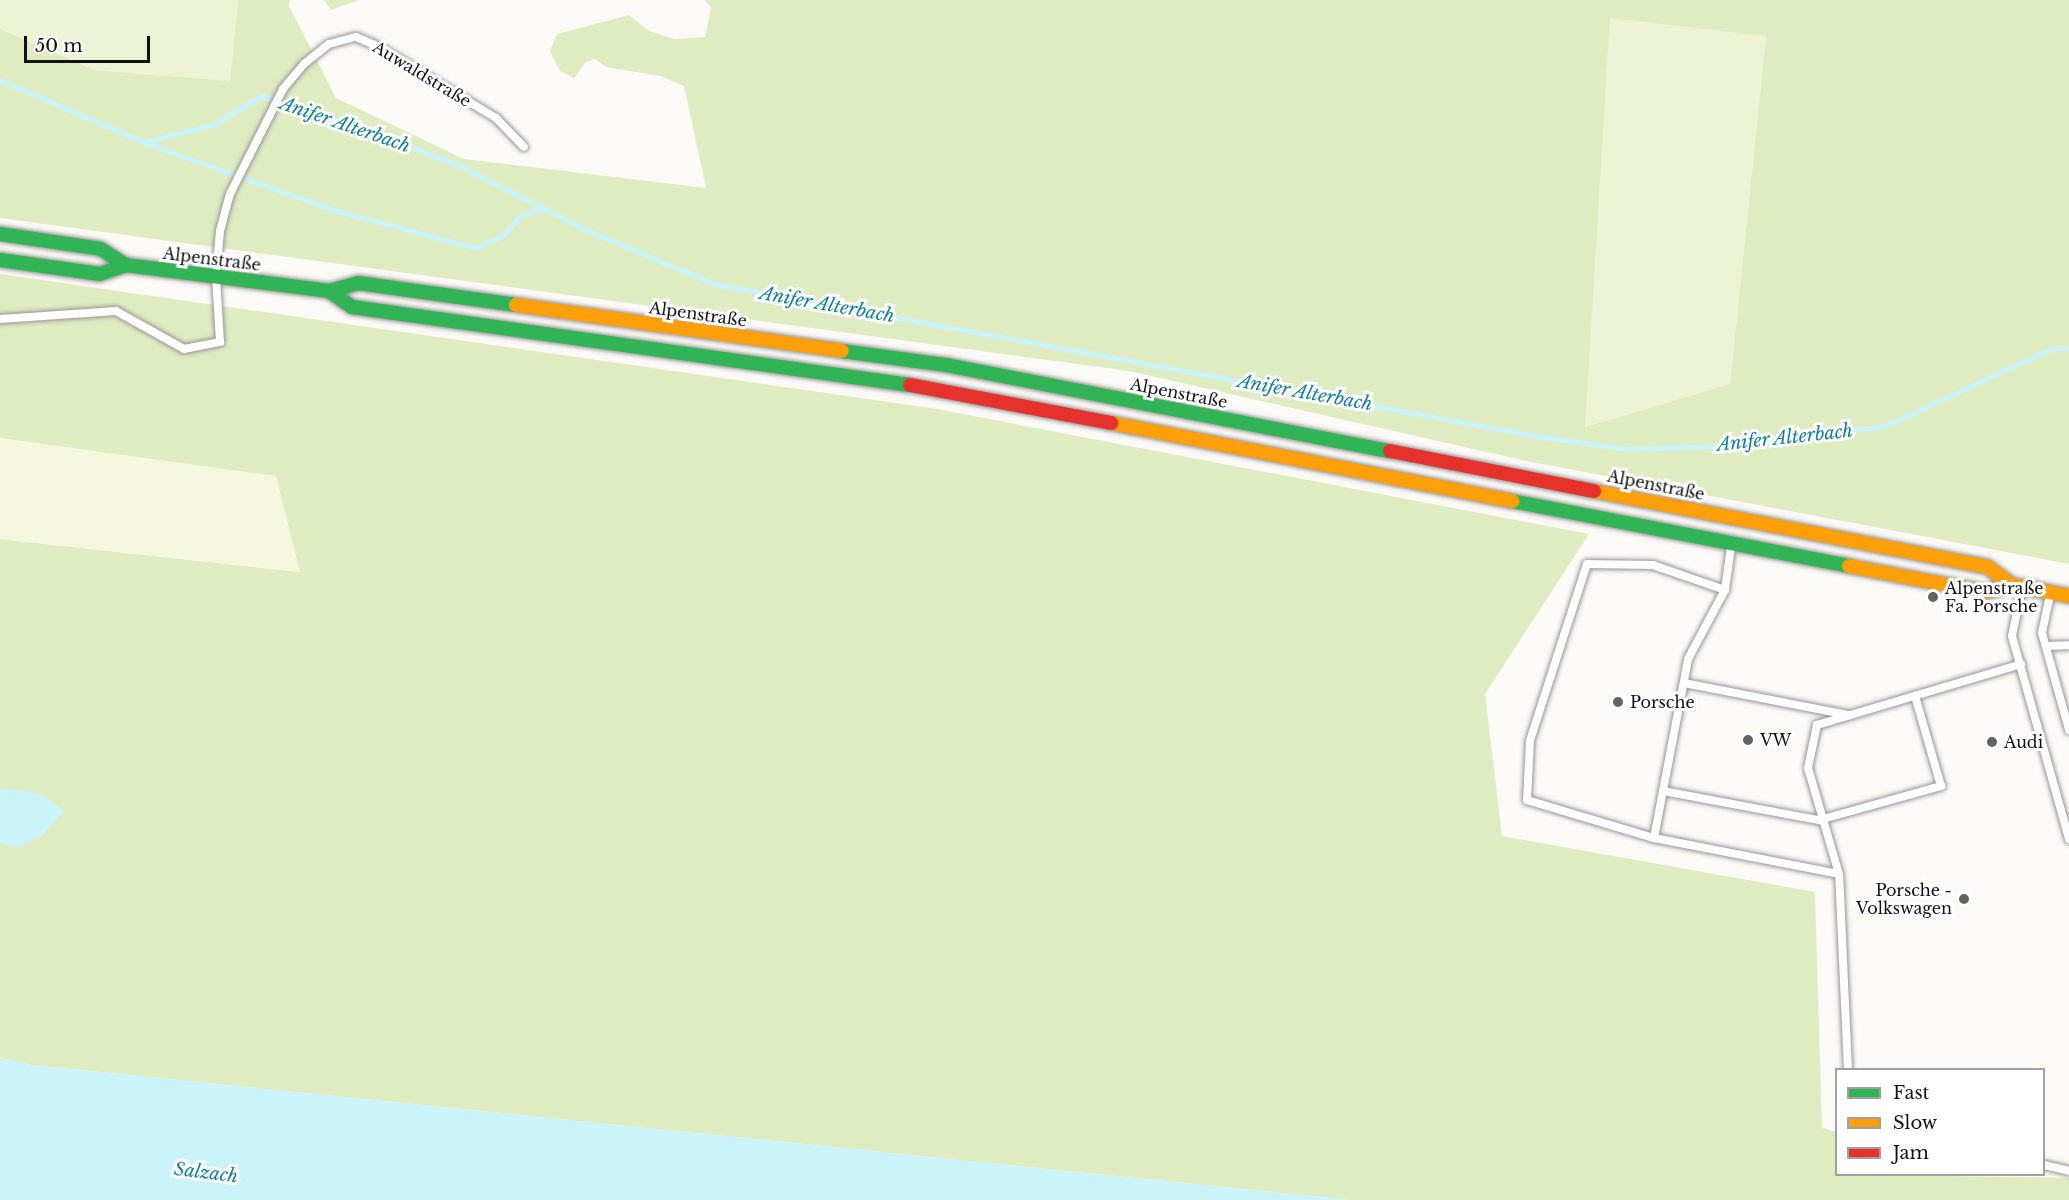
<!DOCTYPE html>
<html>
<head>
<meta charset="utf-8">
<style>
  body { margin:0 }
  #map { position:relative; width:2069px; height:1200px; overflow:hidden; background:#fcfaf7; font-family:"Libre Baskerville",serif }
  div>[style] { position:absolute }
  .green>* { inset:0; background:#edf3d5 }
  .forest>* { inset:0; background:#dfecc2 }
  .pitch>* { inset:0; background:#f5f7df }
  .water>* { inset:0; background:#caf3fa }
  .stream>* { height:5px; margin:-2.5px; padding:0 2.5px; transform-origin:2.5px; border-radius:2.5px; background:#caf3fa }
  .roads { filter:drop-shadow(0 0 2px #979695) drop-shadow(0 0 2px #979695) }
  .lane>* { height:8px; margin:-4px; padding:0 4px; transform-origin:4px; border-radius:4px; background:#fffefe }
  .fast>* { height:14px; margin:-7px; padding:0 7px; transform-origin:7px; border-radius:7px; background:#30b455 }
  .slow>* { height:14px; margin:-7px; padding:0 7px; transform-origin:7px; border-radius:7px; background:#ff9f0a }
  .jam>* { height:14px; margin:-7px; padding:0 7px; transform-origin:7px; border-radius:7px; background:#e5322d }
  .dots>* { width:16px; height:16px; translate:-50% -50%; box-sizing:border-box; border:3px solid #fff; border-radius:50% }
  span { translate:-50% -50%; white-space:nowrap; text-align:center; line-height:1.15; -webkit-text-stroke:6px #fff; paint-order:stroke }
  .street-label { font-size:16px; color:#111 }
  .poi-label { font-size:16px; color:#111 }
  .left { translate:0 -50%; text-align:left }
  .right { translate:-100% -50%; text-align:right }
  .water-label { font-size:18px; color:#0e7e9e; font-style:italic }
  .legend { position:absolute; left:1835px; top:1068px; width:210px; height:108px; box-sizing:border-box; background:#fff; border:2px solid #a0a0a0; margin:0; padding:8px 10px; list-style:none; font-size:18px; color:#111 }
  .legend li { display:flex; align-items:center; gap:12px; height:30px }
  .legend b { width:30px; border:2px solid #a0a0a0 }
  .scale { position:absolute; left:24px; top:36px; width:126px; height:27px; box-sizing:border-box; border:3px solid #111; border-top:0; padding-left:8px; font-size:18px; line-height:21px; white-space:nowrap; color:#111; -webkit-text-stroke:4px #fff; paint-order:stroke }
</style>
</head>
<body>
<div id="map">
  <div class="green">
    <div style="clip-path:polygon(0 0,238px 0,230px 81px,93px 70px,0 29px)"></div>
    <div style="clip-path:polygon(1610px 17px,1766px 35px,1730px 384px,1584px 427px)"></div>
  </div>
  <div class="forest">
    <div style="clip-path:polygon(evenodd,238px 0,290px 0,289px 6px,336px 98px,464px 159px,706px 188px,684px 86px,660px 76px,606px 67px,595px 59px,586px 62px,574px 78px,560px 71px,550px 51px,557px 34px,629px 15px,649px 31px,674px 39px,705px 37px,711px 7px,704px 0,2069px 0,2069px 564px,1526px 461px,1129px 371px,0 218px,0 29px,94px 70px,230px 81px,238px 0,1610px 18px,1766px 36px,1730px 384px,1585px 427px,1610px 18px)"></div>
    <div style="clip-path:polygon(324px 0,359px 0,331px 10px)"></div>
    <div style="clip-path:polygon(0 274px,937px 409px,1589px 534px,1485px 694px,1502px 836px,1815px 892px,1822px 1128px,1836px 1132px,1836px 1174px,2069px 1178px,2069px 1200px,1351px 1200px,31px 1065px,0 1058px,0 539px,300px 572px,44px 445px,0 438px)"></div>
  </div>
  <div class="pitch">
    <div style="clip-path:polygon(0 438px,276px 476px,300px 572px,0 539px)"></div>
  </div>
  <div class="water">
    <div style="clip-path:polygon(0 788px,39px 793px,64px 811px,42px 836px,18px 847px,0 843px)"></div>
    <div style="clip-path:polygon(0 1058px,31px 1065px,1351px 1200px,0 1200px)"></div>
  </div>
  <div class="stream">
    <div style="left:0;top:80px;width:157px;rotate:23.3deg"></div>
    <div style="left:144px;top:142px;width:73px;rotate:-14.2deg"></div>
    <div style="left:215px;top:124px;width:54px;rotate:-31.3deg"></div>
    <div style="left:261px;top:96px;width:37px;rotate:14deg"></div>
    <div style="left:297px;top:105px;width:172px;rotate:20.4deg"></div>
    <div style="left:458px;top:165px;width:141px;rotate:26.9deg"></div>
    <div style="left:584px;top:229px;width:142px;rotate:22.8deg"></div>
    <div style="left:715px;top:284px;width:835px;rotate:10.49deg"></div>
    <div style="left:1536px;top:436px;width:92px;rotate:8.1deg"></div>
    <div style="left:1627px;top:449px;width:115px;rotate:-2deg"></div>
    <div style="left:1742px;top:445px;width:144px;rotate:-7.6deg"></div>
    <div style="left:1885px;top:426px;width:185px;rotate:-24.9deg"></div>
    <div style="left:2053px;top:348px;width:16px"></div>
    <div style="left:145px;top:143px;width:201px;rotate:19.5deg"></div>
    <div style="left:334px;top:210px;width:147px;rotate:15deg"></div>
    <div style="left:476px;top:248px;width:30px;rotate:-26deg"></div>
    <div style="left:503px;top:235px;width:24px;rotate:-48deg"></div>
    <div style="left:519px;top:217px;width:26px;rotate:-21deg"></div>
  </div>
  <div class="roads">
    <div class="lane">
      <div style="left:0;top:319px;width:116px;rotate:-3.9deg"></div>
      <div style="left:116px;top:311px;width:78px;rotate:29.2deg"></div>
      <div style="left:184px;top:349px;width:37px;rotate:-11deg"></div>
      <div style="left:220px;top:342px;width:66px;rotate:-93.5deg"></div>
      <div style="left:216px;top:276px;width:45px;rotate:-84.9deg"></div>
      <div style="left:220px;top:231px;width:38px;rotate:-75deg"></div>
      <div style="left:230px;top:194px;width:118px;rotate:-63.2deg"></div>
      <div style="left:283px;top:89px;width:33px;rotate:-50deg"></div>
      <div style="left:304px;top:64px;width:32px;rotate:-39deg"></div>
      <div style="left:329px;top:44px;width:28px;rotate:-15deg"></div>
      <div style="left:356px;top:37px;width:25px;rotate:23deg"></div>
      <div style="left:379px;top:47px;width:137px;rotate:31.3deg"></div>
      <div style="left:496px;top:118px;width:40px;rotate:46deg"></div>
      <div style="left:2022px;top:588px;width:49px;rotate:101.8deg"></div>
      <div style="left:2012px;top:636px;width:211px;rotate:74.3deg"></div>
      <div style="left:1725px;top:590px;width:76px;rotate:-160.9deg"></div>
      <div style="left:1653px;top:565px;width:66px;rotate:-179.1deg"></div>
      <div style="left:1587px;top:564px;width:186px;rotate:107.9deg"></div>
      <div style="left:1530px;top:741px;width:59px;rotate:92.9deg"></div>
      <div style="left:1527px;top:800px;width:133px;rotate:16.7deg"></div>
      <div style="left:1654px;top:838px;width:188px;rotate:11deg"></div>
      <div style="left:2050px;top:595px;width:39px;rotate:102deg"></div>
      <div style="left:2042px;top:633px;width:101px;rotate:74.4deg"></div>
      <div style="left:2046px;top:646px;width:23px;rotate:-2deg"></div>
      <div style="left:1684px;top:683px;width:168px;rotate:11deg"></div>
      <div style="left:1663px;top:791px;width:164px;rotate:10.6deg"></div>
      <div style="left:1823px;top:819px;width:123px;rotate:-15.6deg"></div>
      <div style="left:1941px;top:786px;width:94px;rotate:-106.1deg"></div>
      <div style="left:1654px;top:838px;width:182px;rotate:-79.2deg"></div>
      <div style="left:1688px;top:659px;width:78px;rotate:-61.8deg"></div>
      <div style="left:1725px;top:590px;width:43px;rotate:-82.1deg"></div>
      <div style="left:1848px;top:1070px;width:196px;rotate:-92.6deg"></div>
      <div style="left:1839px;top:874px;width:110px;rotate:-106.3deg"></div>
      <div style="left:1808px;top:768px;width:44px;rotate:-78.2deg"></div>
      <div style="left:1817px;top:725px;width:213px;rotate:-16.6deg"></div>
      <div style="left:2044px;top:1165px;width:26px;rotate:13deg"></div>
    </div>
    <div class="fast">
      <div style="left:0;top:234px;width:102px;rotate:8.4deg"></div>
      <div style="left:101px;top:249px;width:30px;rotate:33deg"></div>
      <div style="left:126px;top:265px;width:205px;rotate:7.3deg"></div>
      <div style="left:329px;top:291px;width:30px;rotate:-15deg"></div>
      <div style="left:358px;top:283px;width:160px;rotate:7.9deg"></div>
      <div style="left:0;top:260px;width:101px;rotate:8deg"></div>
      <div style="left:100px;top:274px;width:28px;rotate:-19deg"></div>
      <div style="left:329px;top:291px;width:28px;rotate:35deg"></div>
      <div style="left:352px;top:307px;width:563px;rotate:7.96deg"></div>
      <div style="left:842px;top:351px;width:105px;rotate:7.7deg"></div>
      <div style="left:946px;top:365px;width:452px;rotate:11deg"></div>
      <div style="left:1512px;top:501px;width:343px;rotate:10.9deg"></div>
    </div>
    <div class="slow">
      <div style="left:516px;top:305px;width:329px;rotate:8deg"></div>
      <div style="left:1111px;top:423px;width:409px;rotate:11deg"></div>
      <div style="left:1594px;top:491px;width:401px;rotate:10.9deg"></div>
      <div style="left:1988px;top:567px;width:30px;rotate:37deg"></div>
      <div style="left:2012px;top:585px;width:58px;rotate:10.9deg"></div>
      <div style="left:1849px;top:566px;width:137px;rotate:10.9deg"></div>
      <div style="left:1984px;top:592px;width:29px;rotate:-14deg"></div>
    </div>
    <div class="jam">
      <div style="left:910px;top:385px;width:205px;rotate:10.7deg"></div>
      <div style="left:1390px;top:451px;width:208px;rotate:11.1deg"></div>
    </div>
  </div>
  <div class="dots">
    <div style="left:1933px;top:597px;background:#636362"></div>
    <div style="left:1618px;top:702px;background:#636362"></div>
    <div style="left:1748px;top:740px;background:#636362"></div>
    <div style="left:1992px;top:742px;background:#636362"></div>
    <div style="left:1964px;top:899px;background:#636362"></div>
  </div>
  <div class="street-label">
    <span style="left:422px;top:74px;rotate:31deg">Auwaldstraße</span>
    <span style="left:212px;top:259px;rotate:7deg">Alpenstraße</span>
    <span style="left:698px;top:314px;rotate:8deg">Alpenstraße</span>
    <span style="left:1179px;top:393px;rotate:11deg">Alpenstraße</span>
    <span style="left:1656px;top:485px;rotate:11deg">Alpenstraße</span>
  </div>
  <div class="poi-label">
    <span class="left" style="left:1945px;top:597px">Alpenstraße<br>Fa. Porsche</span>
    <span class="left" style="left:1630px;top:702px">Porsche</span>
    <span class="left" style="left:1760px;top:740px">VW</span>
    <span class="left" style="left:2004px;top:742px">Audi</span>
    <span class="right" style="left:1952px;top:899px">Porsche -<br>Volkswagen</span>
  </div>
  <div class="water-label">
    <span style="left:345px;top:125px;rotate:19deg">Anifer Alterbach</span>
    <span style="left:827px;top:305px;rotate:10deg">Anifer Alterbach</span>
    <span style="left:1305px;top:393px;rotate:10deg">Anifer Alterbach</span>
    <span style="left:1785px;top:438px;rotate:-6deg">Anifer Alterbach</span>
    <span style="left:206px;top:1173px;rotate:7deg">Salzach</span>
  </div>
  <ul class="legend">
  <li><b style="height:8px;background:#30b455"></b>Fast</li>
  <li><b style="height:8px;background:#ff9f0a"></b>Slow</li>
  <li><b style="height:8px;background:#e5322d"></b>Jam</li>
  </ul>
  <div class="scale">50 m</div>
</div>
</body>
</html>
